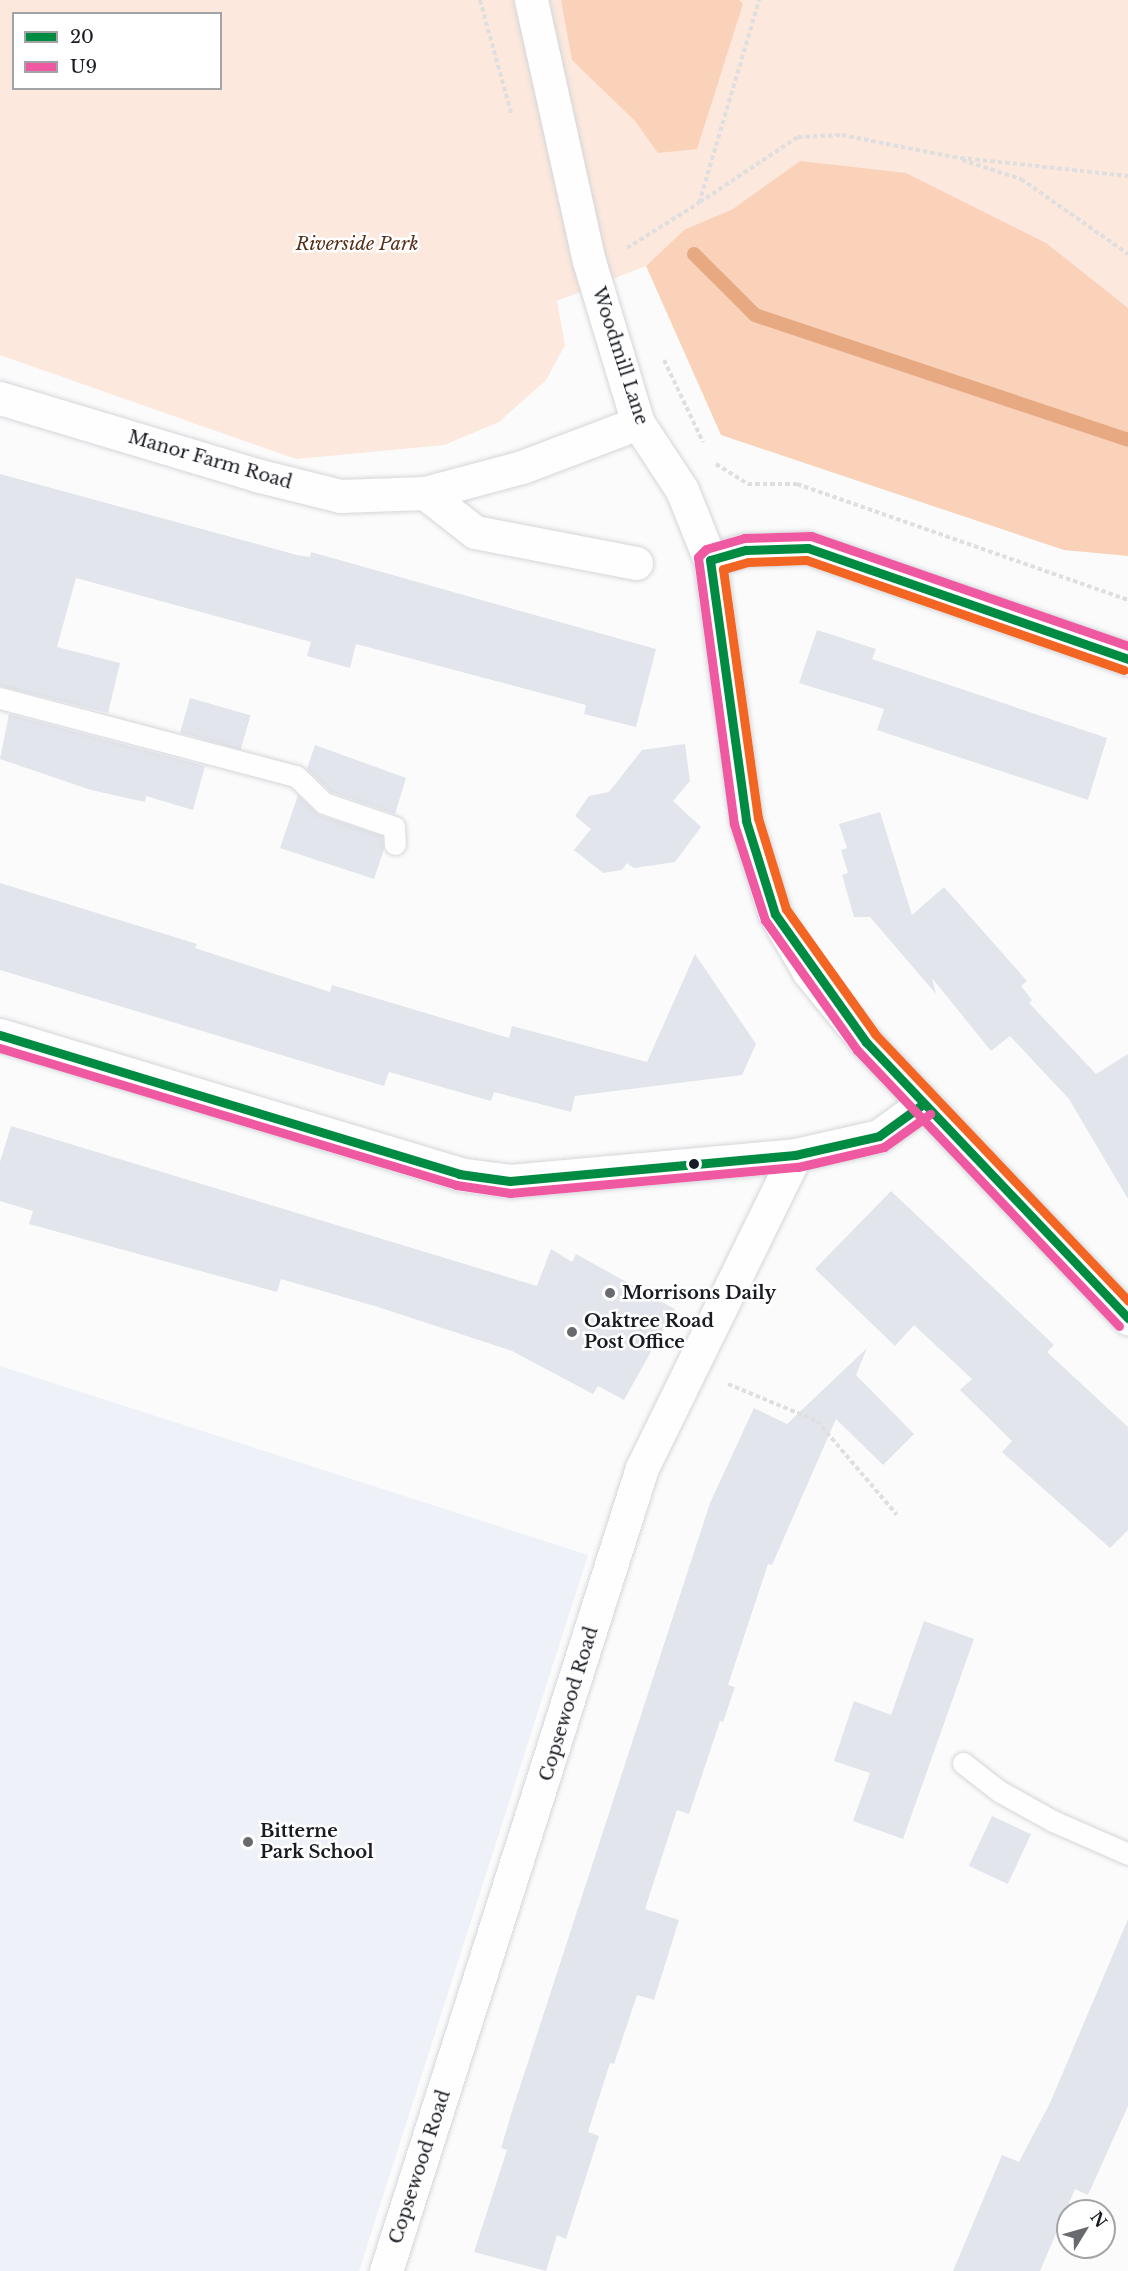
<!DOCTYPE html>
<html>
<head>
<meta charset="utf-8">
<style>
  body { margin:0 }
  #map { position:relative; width:1128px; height:2271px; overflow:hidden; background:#fbfbfb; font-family:"Libre Baskerville",serif }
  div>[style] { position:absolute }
  .built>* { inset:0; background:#eef1f8 }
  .green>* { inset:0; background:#fce8dc }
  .forest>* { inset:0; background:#fad2ba }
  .stream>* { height:14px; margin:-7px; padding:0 7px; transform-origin:7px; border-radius:7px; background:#e6a981 }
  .building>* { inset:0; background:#e3e5ec; transform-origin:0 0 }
  .path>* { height:4px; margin-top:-2px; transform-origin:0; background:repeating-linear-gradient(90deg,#dfdfdf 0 4.5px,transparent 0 7.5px) }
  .roads { filter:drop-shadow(0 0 2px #d4d6da) drop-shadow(0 0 2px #d4d6da) }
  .lane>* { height:21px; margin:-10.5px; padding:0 10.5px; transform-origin:10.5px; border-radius:10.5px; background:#fefefe }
  .street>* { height:33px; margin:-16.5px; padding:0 16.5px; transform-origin:16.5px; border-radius:16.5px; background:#fefefe }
  .secondary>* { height:33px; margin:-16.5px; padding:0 16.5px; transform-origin:16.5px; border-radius:16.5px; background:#fefefe }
  .bus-1>* { height:9px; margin:-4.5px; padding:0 4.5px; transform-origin:4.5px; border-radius:4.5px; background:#008b43 }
  .bus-2>* { height:9px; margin:-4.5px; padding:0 4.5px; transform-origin:4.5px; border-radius:4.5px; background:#ef59a1 }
  .bus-3>* { height:9px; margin:-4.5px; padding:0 4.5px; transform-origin:4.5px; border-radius:4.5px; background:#f26522 }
  .dots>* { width:16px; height:16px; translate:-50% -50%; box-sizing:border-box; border:3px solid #fff; border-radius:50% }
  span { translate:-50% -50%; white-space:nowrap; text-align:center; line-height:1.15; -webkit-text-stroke:5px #fff; paint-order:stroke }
  .park-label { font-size:18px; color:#543018; font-style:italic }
  .street-label { font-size:18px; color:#191c24 }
  .poi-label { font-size:18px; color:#191c24; font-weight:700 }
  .left { translate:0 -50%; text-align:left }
  .legend { position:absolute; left:12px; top:12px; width:210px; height:78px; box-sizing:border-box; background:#fff; border:2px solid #a3a4a7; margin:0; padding:8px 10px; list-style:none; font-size:18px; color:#191c24 }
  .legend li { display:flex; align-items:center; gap:12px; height:30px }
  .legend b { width:30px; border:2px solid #a3a4a7 }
  .north { position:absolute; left:1056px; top:2199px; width:60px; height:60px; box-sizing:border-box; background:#fff; border:2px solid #a3a4a7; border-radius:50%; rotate:53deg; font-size:16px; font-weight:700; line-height:24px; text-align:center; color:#191c24 }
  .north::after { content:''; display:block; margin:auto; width:21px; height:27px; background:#686a6f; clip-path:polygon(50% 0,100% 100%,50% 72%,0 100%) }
</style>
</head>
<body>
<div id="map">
  <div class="built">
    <div style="clip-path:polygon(0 1366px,588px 1555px,359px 2271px,0 2271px)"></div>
  </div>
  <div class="green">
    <div style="clip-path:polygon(evenodd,0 0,1128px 0,1128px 370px,684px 230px,646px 266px,557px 301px,565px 345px,546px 380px,499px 422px,444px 445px,296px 459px,0 355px,0 0,14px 14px,220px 14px,220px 88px,14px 88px,14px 14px)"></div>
  </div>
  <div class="forest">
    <div style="clip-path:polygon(561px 0,739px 0,743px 4px,697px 149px,658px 153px,635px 121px,572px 60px)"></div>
    <div style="clip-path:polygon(800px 161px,906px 173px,1046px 243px,1128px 308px,1128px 556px,1064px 550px,721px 435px,646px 266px,684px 230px,733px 209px)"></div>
  </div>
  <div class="stream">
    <div style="left:694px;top:254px;width:86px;rotate:45deg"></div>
    <div style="left:755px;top:315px;width:393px;rotate:18.5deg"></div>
  </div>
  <div class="building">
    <div style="clip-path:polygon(0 474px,297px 555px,310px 557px,311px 552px,656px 649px,636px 727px,584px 714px,586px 705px,356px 644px,350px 668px,307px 656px,311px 642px,76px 578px,57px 647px,120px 663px,108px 713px,0 686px)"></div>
    <div style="clip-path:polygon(817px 630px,876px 649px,872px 659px,1107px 738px,1088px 800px,877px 730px,884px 709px,799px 683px)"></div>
    <div style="left:190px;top:698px;width:63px;height:36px;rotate:16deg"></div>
    <div style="clip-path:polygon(9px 714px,205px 766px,193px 810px,146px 796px,145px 802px,91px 790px,0 759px)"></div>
    <div style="clip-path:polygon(685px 744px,690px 781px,673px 801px,701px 827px,675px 862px,634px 868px,627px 863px,622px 870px,603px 873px,574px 850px,591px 829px,575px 816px,589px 796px,609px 792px,642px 750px)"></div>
    <div style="clip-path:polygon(315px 745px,406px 778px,395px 814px,331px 792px,307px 769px)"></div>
    <div style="clip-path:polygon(298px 795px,319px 815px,382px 836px,384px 849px,374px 879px,280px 848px)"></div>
    <div style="clip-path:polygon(880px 812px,912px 915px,944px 887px,1027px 981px,1021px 986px,1032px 1000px,1029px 1003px,1096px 1074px,1128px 1054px,1128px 1199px,1069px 1099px,1010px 1036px,991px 1051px,932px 978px,936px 994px,870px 917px,854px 917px,842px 875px,848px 873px,841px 850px,847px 848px,839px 824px)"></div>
    <div style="clip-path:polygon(0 883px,197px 944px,195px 948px,330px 992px,332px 985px,509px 1038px,512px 1026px,647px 1062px,695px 954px,756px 1044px,742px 1075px,575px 1096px,571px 1112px,494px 1092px,491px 1101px,389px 1072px,384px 1086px,0 970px)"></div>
    <div style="clip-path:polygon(11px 1126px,537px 1286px,551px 1249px,572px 1262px,576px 1254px,675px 1309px,624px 1400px,598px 1386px,593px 1394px,512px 1351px,378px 1307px,281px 1279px,277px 1292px,29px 1224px,33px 1211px,0 1201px,0 1162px)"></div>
    <div style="clip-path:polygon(891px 1191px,1054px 1345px,1047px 1352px,1128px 1427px,1128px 1530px,1110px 1548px,1002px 1452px,1012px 1441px,960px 1390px,972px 1379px,914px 1325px,895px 1346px,815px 1269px)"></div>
    <div style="clip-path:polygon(867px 1348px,856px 1375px,914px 1434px,883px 1465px,836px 1419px,772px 1565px,768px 1564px,728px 1685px,735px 1687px,723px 1722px,720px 1721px,689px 1814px,677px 1810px,645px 1909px,679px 1920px,654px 2000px,637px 1995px,614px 2064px,610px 2063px,588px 2132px,599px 2136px,566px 2239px,557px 2235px,546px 2271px,474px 2252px,507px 2150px,501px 2148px,513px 2108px,710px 1503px,754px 1408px,787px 1424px)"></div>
    <div style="clip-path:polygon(924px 1621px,974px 1639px,903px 1839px,853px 1821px,870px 1773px,834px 1761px,854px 1701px,891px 1715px)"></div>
    <div style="left:992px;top:1816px;width:43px;height:55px;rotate:25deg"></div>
    <div style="clip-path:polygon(1128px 1919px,1128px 2106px,1088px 2195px,1075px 2189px,1040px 2271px,953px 2271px,1002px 2155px,1019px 2162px,1050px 2103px)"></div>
  </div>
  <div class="path">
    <div style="left:480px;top:0;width:120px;rotate:74.6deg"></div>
    <div style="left:962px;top:160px;width:62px;rotate:17.9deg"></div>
    <div style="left:1021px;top:179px;width:131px;rotate:35deg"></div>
    <div style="left:700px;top:202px;width:118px;rotate:-33.6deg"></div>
    <div style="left:798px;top:137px;width:44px;rotate:-2.6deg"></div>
    <div style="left:842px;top:135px;width:113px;rotate:11.2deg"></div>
    <div style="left:953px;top:157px;width:176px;rotate:6.2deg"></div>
    <div style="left:627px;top:248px;width:85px;rotate:-32deg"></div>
    <div style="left:699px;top:203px;width:212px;rotate:-73.5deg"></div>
    <div style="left:664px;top:360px;width:91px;rotate:64.6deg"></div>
    <div style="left:716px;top:464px;width:38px;rotate:32deg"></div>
    <div style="left:748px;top:484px;width:49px"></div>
    <div style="left:797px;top:484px;width:351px;rotate:19.3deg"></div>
    <div style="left:728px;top:1384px;width:96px;rotate:22.6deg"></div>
    <div style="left:817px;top:1421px;width:123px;rotate:49.6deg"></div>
  </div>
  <div class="roads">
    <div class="lane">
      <div style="left:0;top:698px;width:306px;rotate:14.8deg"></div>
      <div style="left:296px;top:776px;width:39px;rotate:44deg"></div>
      <div style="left:324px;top:803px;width:74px;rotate:18.9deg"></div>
      <div style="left:394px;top:827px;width:17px;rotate:87deg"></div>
      <div style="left:963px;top:1763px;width:46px;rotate:37.9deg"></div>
      <div style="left:999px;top:1791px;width:62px;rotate:29.1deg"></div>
      <div style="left:1053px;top:1821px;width:82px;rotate:23.7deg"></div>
    </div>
    <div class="street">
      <div style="left:0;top:398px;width:267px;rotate:16.7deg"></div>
      <div style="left:256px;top:475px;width:87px;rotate:14deg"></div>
      <div style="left:340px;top:496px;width:85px;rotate:-2deg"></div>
      <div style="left:425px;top:493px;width:100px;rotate:-15deg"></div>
      <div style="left:522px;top:467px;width:124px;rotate:-20.8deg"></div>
      <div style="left:425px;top:493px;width:63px;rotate:38deg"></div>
      <div style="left:475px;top:532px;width:164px;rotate:10.9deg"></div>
      <div style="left:710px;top:560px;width:37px;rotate:-16deg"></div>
      <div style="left:746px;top:550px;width:62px;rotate:-1.8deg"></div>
      <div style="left:808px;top:548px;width:339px;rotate:19.1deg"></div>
      <div style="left:0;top:1035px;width:480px;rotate:16.8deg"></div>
      <div style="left:459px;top:1174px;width:51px;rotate:7.8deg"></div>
      <div style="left:510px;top:1181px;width:286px;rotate:-5.2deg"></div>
      <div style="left:795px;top:1155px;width:86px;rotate:-12.7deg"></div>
      <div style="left:879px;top:1136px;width:54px;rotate:-36deg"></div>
      <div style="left:386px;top:2271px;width:843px;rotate:-72.32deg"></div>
      <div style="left:642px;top:1468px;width:348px;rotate:-63.9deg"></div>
    </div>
    <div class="secondary">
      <div style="left:531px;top:0;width:267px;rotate:77.5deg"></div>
      <div style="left:589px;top:261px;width:169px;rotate:73.2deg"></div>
      <div style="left:638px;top:423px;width:80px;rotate:56.7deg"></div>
      <div style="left:682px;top:490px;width:75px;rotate:68.2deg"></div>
      <div style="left:710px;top:560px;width:263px;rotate:82.1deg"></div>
      <div style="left:746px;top:821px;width:97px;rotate:72.7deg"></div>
      <div style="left:775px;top:914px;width:67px;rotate:59.6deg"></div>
      <div style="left:809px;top:972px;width:90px;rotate:50.8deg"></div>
      <div style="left:866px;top:1042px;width:381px;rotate:46.5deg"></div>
    </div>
  </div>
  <div class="bus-1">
    <div style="left:710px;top:560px;width:263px;rotate:82.1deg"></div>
    <div style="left:746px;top:821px;width:97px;rotate:72.7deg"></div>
    <div style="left:775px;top:914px;width:157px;rotate:54.6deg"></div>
    <div style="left:866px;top:1042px;width:381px;rotate:46.5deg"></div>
    <div style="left:710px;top:560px;width:37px;rotate:-16deg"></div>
    <div style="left:746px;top:550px;width:62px;rotate:-1.8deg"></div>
    <div style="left:808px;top:548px;width:339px;rotate:19.1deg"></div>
    <div style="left:0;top:1035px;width:480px;rotate:16.8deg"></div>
    <div style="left:459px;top:1174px;width:51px;rotate:7.8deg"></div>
    <div style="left:510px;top:1181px;width:286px;rotate:-5.2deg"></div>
    <div style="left:795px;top:1155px;width:86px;rotate:-12.7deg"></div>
    <div style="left:879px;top:1136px;width:54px;rotate:-36deg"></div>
  </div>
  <div class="bus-2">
    <div style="left:0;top:1048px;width:476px;rotate:16.7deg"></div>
    <div style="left:456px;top:1185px;width:55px;rotate:8.4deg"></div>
    <div style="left:510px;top:1193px;width:289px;rotate:-5.2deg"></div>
    <div style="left:798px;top:1167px;width:88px;rotate:-13.1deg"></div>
    <div style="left:884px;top:1147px;width:57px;rotate:-35.7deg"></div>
    <div style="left:1119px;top:1326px;width:381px;rotate:-133.5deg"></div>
    <div style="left:857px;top:1050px;width:159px;rotate:-125.3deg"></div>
    <div style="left:765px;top:920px;width:101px;rotate:-107.9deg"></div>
    <div style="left:734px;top:824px;width:269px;rotate:-97.7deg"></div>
    <div style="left:698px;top:557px;width:11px;rotate:-45deg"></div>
    <div style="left:706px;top:549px;width:40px;rotate:-16deg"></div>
    <div style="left:744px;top:538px;width:67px;rotate:-1.7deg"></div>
    <div style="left:811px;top:536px;width:336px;rotate:19.1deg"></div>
  </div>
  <div class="bus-3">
    <div style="left:1124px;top:670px;width:336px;rotate:-160.9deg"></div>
    <div style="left:806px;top:560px;width:58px;rotate:178deg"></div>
    <div style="left:748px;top:562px;width:26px;rotate:164deg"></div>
    <div style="left:723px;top:569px;width:251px;rotate:82deg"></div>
    <div style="left:758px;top:818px;width:95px;rotate:72.9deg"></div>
    <div style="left:786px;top:909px;width:153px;rotate:54.5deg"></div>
    <div style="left:875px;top:1034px;width:368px;rotate:46.5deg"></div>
  </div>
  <div class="dots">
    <div style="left:694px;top:1164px;background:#191c24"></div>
    <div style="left:610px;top:1293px;background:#686a6f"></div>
    <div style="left:572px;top:1332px;background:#686a6f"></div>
    <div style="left:248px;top:1842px;background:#686a6f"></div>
  </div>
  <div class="park-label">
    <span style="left:357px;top:244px">Riverside Park</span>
  </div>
  <div class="street-label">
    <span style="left:620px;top:356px;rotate:72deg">Woodmill Lane</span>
    <span style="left:210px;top:460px;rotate:16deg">Manor Farm Road</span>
    <span style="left:569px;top:1704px;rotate:-73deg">Copsewood Road</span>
    <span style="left:420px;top:2167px;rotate:-72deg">Copsewood Road</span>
  </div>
  <div class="poi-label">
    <span class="left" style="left:622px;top:1293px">Morrisons Daily</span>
    <span class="left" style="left:584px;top:1332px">Oaktree Road<br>Post Office</span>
    <span class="left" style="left:260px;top:1842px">Bitterne<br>Park School</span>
  </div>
  <ul class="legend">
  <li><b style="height:8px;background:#008b43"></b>20</li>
  <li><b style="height:8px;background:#ef59a1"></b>U9</li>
  </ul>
  <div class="north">N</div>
</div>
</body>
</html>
